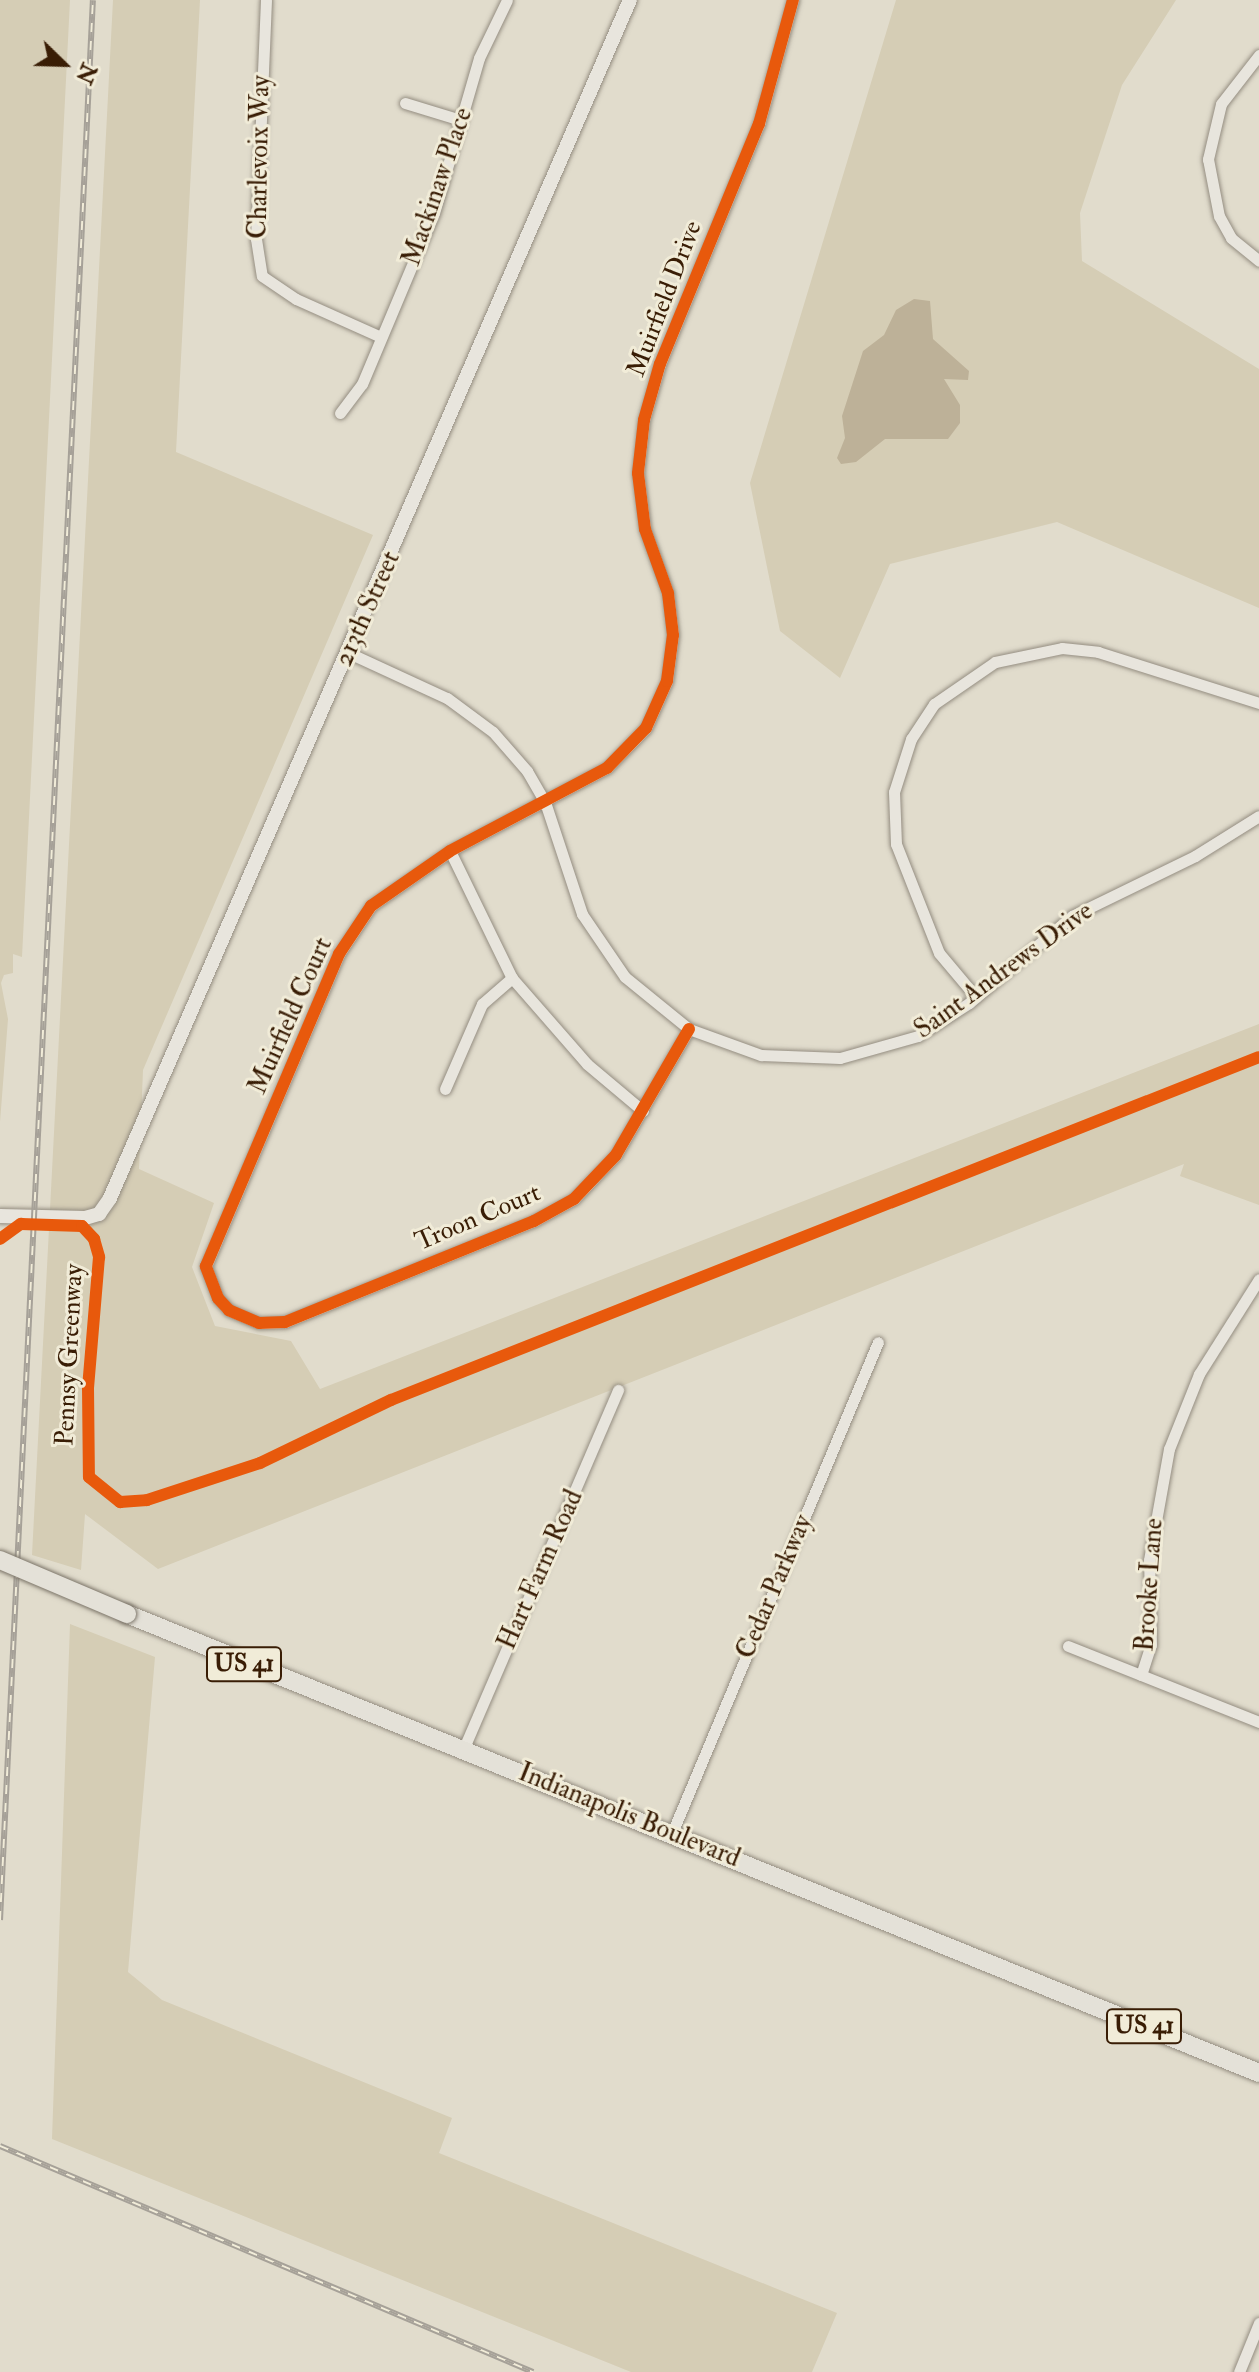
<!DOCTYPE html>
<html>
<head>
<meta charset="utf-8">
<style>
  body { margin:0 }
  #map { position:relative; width:1259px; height:2372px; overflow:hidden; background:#e1dccc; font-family:"IM FELL Double Pica",serif }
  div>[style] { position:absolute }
  .green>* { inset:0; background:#d5cdb5 }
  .water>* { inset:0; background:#bdb198 }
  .roads { filter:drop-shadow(0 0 2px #948d81) drop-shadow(0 0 2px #948d81) }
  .minor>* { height:11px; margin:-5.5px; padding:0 5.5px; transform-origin:5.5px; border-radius:5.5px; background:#e8e5dd }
  .tertiary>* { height:14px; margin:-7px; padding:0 7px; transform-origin:7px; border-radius:7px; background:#e8e5dd }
  .trunk>* { height:18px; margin:-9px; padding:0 9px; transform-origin:9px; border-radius:9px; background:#e4e1d8 }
  .rail>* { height:6px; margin-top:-3px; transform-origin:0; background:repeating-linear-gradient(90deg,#f1ecd8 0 9px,#a6a198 0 18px); box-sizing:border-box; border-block:2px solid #a6a198 }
  .bridges { filter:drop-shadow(0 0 2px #7b7468) drop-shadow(0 0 2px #7b7468) }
  .trunk-bridge>* { height:18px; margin:-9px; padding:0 9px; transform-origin:9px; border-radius:9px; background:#e4e1d8 }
  .cycleway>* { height:12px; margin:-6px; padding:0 6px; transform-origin:6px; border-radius:6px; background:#e8590c }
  span { translate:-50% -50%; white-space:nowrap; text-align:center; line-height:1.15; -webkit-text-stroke:6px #f1ecd8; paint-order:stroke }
  .shield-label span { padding:2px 6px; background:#f1ecd8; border:2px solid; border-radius:6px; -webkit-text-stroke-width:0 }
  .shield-label { font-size:24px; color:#391d05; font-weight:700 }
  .street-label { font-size:26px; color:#391d05 }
  .north { position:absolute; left:24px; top:24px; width:80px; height:80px; -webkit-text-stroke:6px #f1ecd8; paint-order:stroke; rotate:113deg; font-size:22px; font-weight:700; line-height:32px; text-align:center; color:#391d05 }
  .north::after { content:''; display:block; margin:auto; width:28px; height:36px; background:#391d05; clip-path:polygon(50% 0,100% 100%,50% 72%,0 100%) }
</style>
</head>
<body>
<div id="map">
  <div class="green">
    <div style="clip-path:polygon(0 0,70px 0,22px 957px,13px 954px,13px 973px,4px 975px,1px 983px,8px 1019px,0 1122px)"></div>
    <div style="clip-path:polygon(113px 0,200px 0,176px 452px,373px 535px,143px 1070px,139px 1169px,214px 1203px,192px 1267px,215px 1326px,291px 1341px,320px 1389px,1259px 1024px,1259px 1205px,1180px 1176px,1184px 1164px,158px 1569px,85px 1514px,81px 1570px,32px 1555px)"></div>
    <div style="clip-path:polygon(896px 0,1176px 0,1122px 85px,1080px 213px,1082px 261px,1259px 369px,1259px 608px,1057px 522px,890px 564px,840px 678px,780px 631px,750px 483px)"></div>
    <div style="clip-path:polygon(70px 1624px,155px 1657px,128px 1972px,162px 2000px,452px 2118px,439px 2153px,837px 2313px,812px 2372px,631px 2372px,52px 2139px)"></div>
  </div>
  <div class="water">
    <div style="clip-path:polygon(914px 299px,930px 301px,933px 339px,969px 371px,968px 380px,944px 379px,960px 405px,960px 423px,948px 439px,885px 439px,856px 462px,841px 464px,837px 458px,845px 438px,842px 416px,863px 351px,884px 335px,896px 310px)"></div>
  </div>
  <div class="roads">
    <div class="minor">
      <div style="left:266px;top:0;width:239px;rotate:92.4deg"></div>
      <div style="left:256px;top:239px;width:37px;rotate:81deg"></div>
      <div style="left:262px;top:276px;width:41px;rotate:34.1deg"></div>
      <div style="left:296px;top:299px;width:93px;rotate:24.1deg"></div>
      <div style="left:1259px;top:55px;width:62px;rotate:127.8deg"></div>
      <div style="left:1221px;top:104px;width:57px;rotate:103.3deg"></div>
      <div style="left:1208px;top:159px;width:58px;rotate:79.1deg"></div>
      <div style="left:1219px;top:216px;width:25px;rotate:61deg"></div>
      <div style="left:1231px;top:238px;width:36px;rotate:39deg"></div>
      <div style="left:405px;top:103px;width:59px;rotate:16.9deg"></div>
      <div style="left:340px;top:413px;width:36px;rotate:-53deg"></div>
      <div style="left:362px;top:384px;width:186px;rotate:-67.2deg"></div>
      <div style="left:434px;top:213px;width:161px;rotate:-73.8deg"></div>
      <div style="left:479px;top:58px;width:64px;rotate:-64.2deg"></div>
      <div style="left:349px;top:653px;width:108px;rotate:24.7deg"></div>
      <div style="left:447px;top:698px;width:57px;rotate:36.5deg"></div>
      <div style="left:493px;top:732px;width:52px;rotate:48.9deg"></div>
      <div style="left:527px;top:771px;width:36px;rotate:60deg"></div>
      <div style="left:545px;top:802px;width:118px;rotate:71.7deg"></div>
      <div style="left:582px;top:914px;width:76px;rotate:55.7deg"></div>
      <div style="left:625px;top:977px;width:82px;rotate:39.1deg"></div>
      <div style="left:689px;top:1029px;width:77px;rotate:19.9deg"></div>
      <div style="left:761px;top:1055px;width:79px;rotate:2.2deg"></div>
      <div style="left:840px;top:1058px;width:81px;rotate:-15.8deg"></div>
      <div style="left:918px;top:1036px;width:61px;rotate:-32.9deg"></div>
      <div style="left:969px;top:1003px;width:135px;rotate:-40.2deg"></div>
      <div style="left:1072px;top:916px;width:137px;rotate:-26deg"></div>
      <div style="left:1195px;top:856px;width:75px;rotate:-32deg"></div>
      <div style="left:450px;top:851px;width:141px;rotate:64deg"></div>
      <div style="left:512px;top:978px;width:114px;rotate:48.9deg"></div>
      <div style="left:587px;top:1064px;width:73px;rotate:40deg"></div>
      <div style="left:976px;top:997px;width:57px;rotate:-130.1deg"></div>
      <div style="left:939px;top:953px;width:117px;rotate:-111.5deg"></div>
      <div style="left:896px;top:844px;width:52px;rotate:-92.2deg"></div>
      <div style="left:894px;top:792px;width:56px;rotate:-72.2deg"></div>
      <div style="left:911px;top:739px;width:42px;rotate:-56.7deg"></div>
      <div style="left:934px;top:704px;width:74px;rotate:-34.5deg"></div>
      <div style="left:995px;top:662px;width:68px;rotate:-11.8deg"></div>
      <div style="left:1062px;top:648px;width:36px;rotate:6deg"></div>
      <div style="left:1098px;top:652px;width:169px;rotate:17.6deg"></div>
      <div style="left:689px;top:1029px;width:146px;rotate:120.1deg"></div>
      <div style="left:616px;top:1155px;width:61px;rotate:133.7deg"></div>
      <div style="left:574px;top:1199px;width:46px;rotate:151.2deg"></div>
      <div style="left:534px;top:1221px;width:269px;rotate:157.9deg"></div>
      <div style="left:285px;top:1322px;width:26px;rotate:178deg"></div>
      <div style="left:259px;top:1323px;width:33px;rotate:-157deg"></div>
      <div style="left:229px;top:1310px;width:16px;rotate:-133deg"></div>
      <div style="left:218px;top:1298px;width:34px;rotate:-111deg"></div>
      <div style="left:206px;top:1266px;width:339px;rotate:-66.9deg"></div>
      <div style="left:339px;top:954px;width:58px;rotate:-56.3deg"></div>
      <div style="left:371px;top:906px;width:96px;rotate:-34.8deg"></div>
      <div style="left:450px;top:851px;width:178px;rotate:-27.9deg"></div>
      <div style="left:607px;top:768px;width:56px;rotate:-45.7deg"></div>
      <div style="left:646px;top:728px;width:51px;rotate:-65.9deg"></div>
      <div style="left:667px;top:681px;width:46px;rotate:-82.6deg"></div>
      <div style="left:673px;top:635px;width:42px;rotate:-96.8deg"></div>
      <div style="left:668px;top:593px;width:68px;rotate:-109.8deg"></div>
      <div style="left:645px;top:529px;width:56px;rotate:-97.1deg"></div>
      <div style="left:638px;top:473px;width:53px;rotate:-83.5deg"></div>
      <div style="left:644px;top:420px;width:58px;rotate:-74.1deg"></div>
      <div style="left:660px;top:364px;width:260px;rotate:-67.6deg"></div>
      <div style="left:759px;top:124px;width:129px;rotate:-74.7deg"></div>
      <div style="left:445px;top:1089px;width:93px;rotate:-66.5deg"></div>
      <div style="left:482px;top:1004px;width:40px;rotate:-41deg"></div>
      <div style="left:1068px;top:1646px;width:206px;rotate:21.7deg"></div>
      <div style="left:1141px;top:1675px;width:32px;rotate:-72deg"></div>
      <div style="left:1151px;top:1645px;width:85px;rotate:-91.3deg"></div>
      <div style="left:1149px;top:1560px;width:113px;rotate:-79.8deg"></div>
      <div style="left:1169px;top:1449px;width:81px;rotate:-68.2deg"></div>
      <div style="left:1199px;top:1374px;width:112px;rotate:-57.7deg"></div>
      <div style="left:463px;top:1750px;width:392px;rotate:-66.7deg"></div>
      <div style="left:672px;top:1833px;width:532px;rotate:-67.24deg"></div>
      <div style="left:1239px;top:2372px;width:53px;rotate:-67.8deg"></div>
    </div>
    <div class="tertiary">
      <div style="left:0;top:1216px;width:85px;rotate:1.3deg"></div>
      <div style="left:85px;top:1218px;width:15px;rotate:-16deg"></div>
      <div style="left:99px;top:1214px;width:19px;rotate:-55deg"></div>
      <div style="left:110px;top:1198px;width:1306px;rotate:-66.54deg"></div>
    </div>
    <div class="trunk">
      <div style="left:127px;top:1614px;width:1222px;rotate:22.07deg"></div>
    </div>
  </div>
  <div class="rail">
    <div style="left:0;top:1920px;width:1922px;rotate:-87.23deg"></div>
    <div style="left:0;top:2146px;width:579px;rotate:22.98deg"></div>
  </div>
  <div class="bridges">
    <div class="trunk-bridge">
      <div style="left:0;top:1560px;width:138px;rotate:23deg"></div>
    </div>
  </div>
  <div class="cycleway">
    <div style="left:689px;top:1029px;width:146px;rotate:120.1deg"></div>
    <div style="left:616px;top:1155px;width:61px;rotate:133.7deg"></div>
    <div style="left:574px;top:1199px;width:46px;rotate:151.2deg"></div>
    <div style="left:534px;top:1221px;width:269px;rotate:157.9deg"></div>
    <div style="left:285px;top:1322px;width:26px;rotate:178deg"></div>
    <div style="left:259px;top:1323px;width:33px;rotate:-157deg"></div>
    <div style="left:229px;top:1310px;width:16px;rotate:-133deg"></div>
    <div style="left:218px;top:1298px;width:34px;rotate:-111deg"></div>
    <div style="left:206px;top:1266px;width:339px;rotate:-66.9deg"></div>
    <div style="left:339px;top:954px;width:58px;rotate:-56.3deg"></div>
    <div style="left:371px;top:906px;width:96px;rotate:-34.8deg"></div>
    <div style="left:450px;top:851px;width:178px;rotate:-27.9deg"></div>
    <div style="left:607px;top:768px;width:56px;rotate:-45.7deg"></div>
    <div style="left:646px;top:728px;width:51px;rotate:-65.9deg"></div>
    <div style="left:667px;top:681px;width:46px;rotate:-82.6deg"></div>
    <div style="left:673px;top:635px;width:42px;rotate:-96.8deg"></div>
    <div style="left:668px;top:593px;width:68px;rotate:-109.8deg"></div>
    <div style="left:645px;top:529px;width:56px;rotate:-97.1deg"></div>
    <div style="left:638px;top:473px;width:53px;rotate:-83.5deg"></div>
    <div style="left:644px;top:420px;width:58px;rotate:-74.1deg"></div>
    <div style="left:660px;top:364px;width:260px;rotate:-67.6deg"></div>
    <div style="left:759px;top:124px;width:129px;rotate:-74.7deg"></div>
    <div style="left:0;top:1239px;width:26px;rotate:-36deg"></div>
    <div style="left:21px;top:1224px;width:61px;rotate:1.9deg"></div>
    <div style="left:82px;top:1226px;width:18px;rotate:47deg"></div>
    <div style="left:94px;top:1239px;width:19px;rotate:74deg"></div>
    <div style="left:99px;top:1257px;width:131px;rotate:94.8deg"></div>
    <div style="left:88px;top:1388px;width:89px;rotate:89.4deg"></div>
    <div style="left:89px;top:1477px;width:40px;rotate:39deg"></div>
    <div style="left:120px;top:1502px;width:27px;rotate:-4deg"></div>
    <div style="left:147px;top:1500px;width:119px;rotate:-18.1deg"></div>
    <div style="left:260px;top:1463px;width:145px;rotate:-25.7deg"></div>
    <div style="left:391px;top:1400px;width:933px;rotate:-21.56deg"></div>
  </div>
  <div class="shield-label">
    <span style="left:244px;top:1664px">US 41</span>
    <span style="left:1144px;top:2026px">US 41</span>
  </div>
  <div class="street-label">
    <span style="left:260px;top:157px;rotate:-89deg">Charlevoix Way</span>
    <span style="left:438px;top:187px;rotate:-71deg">Mackinaw Place</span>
    <span style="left:665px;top:299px;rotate:-69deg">Muirfield Drive</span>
    <span style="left:368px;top:609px;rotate:-66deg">213th Street</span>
    <span style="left:1004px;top:971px;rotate:-36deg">Saint Andrews Drive</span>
    <span style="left:291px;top:1016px;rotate:-66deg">Muirfield Court</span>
    <span style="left:478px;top:1218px;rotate:-23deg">Troon Court</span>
    <span style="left:70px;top:1355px;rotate:-87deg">Pennsy Greenway</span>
    <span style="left:541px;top:1570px;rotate:-66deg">Hart Farm Road</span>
    <span style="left:1150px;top:1585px;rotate:-86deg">Brooke Lane</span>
    <span style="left:775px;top:1587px;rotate:-67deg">Cedar Parkway</span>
    <span style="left:629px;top:1816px;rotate:22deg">Indianapolis Boulevard</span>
  </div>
  <div class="north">N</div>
</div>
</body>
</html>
